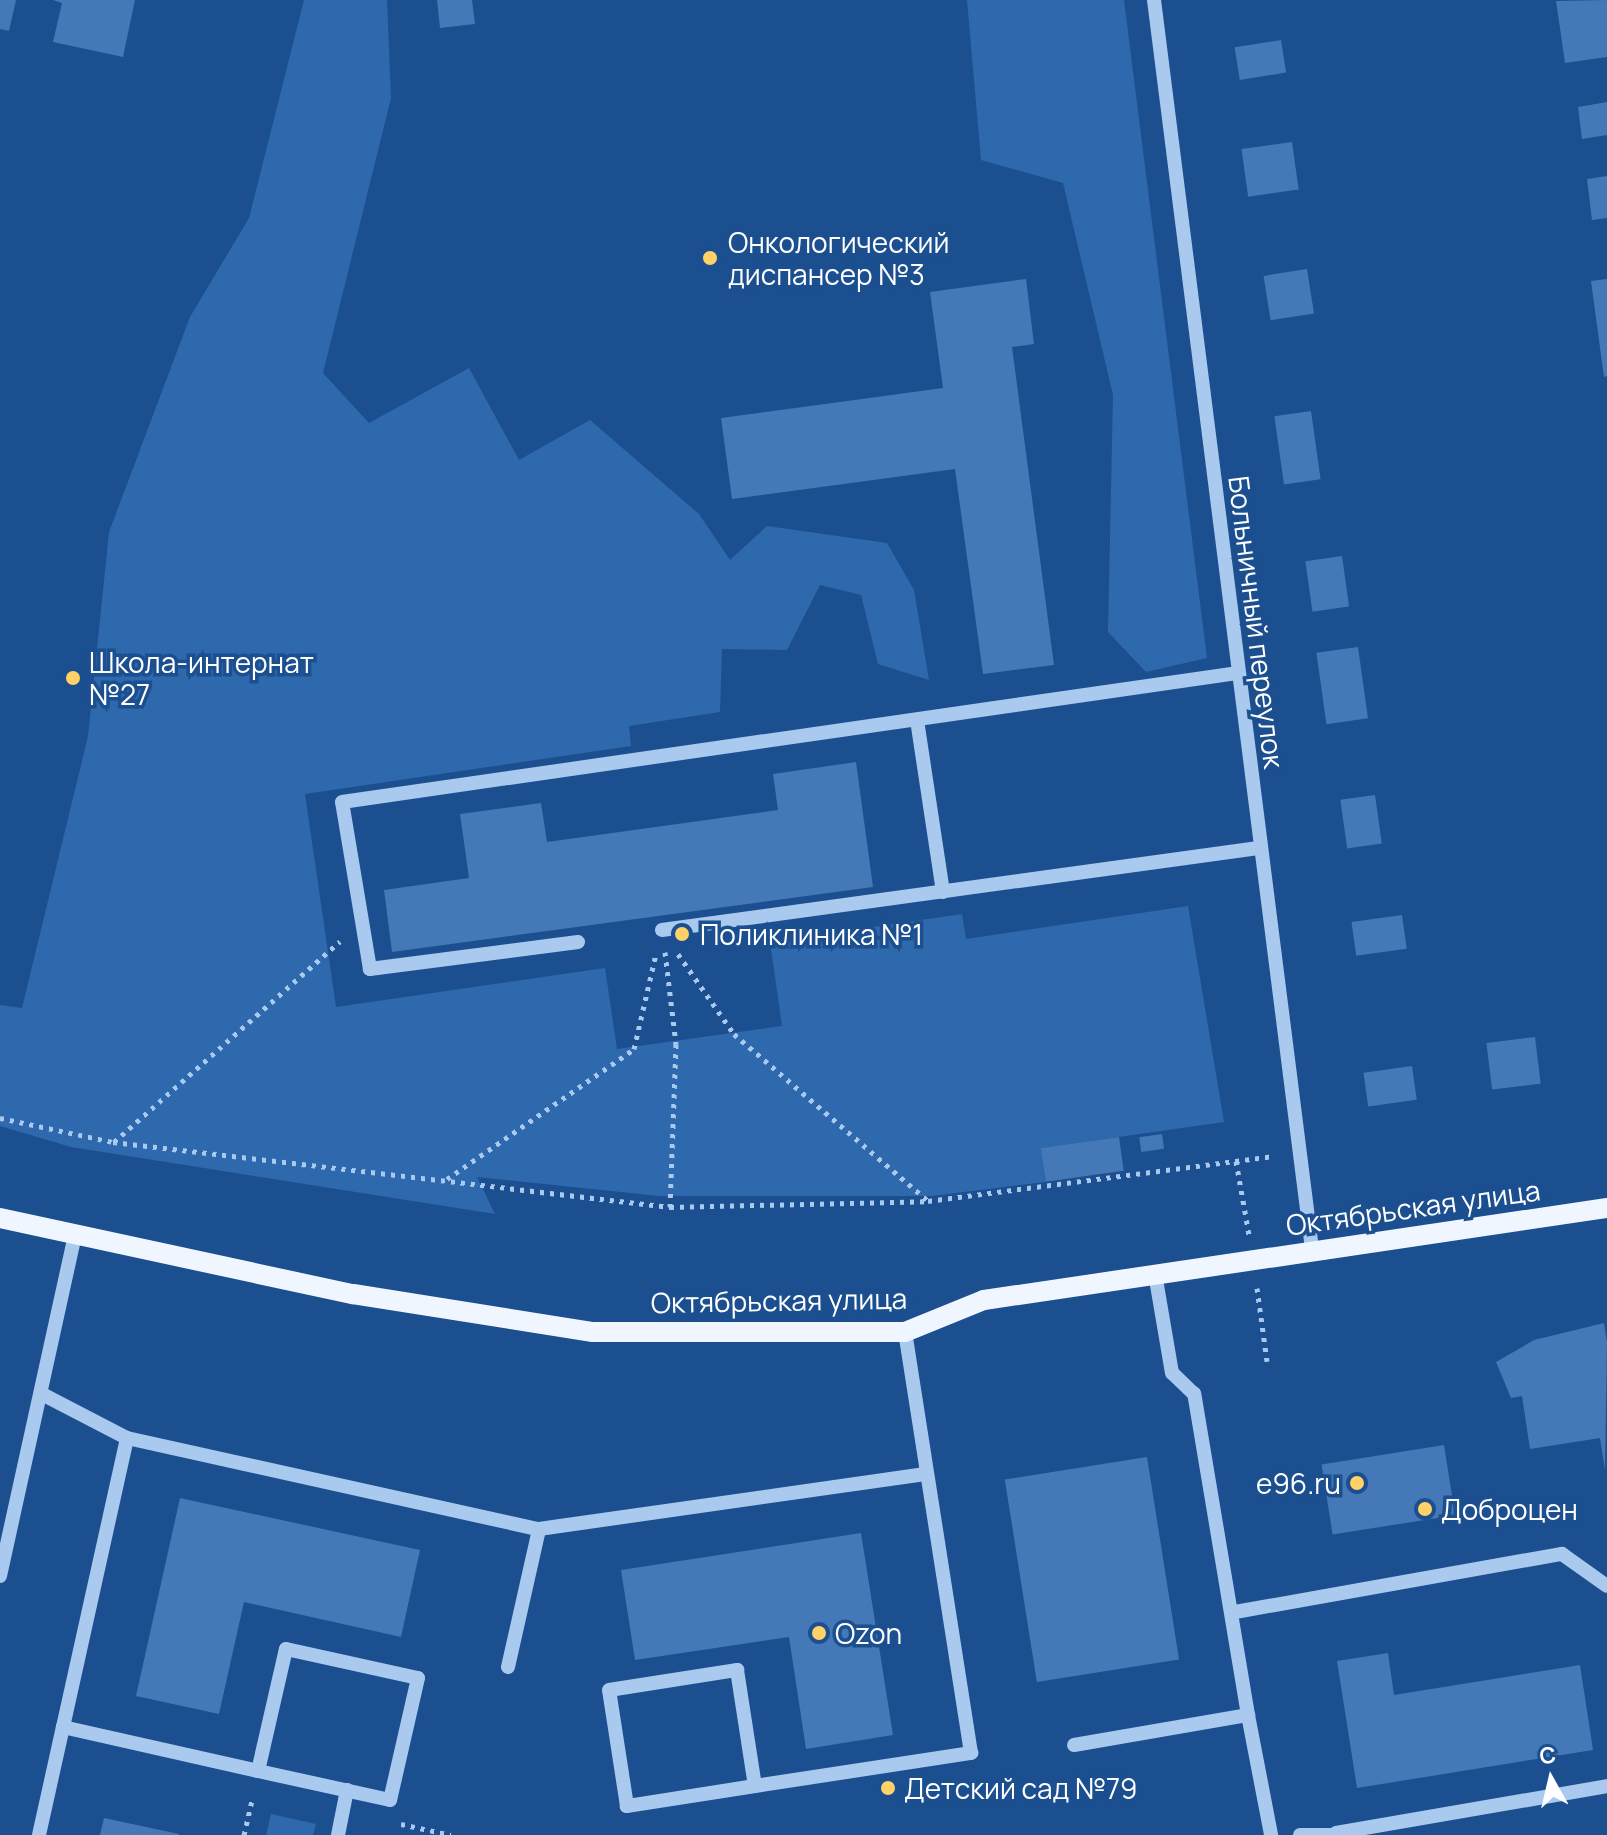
<!DOCTYPE html>
<html>
<head>
<meta charset="utf-8">
<style>
  body { margin:0 }
  #map { position:relative; width:1607px; height:1835px; overflow:hidden; background:#1b4f8f; font-family:Manrope,sans-serif }
  div>[style] { position:absolute }
  .green>* { inset:0; background:#2e69ad }
  .building>* { inset:0; background:#4478b7; transform-origin:0 0 }
  .path>* { height:5px; margin-top:-2.5px; transform-origin:0; background:repeating-linear-gradient(90deg,#a9c9ee 0 4px,transparent 0 10px) }
  .minor>* { height:14px; margin:-7px; padding:0 7px; transform-origin:7px; border-radius:7px; background:#a9c9ee }
  .major>* { height:20px; margin:-10px; padding:0 10px; transform-origin:10px; border-radius:10px; background:#f0f6ff }
  .dots>* { width:22px; height:22px; translate:-50% -50%; box-sizing:border-box; border:4px solid #1b4f8f; border-radius:50% }
  span { translate:-50% -50%; white-space:nowrap; text-align:center; line-height:1.15; -webkit-text-stroke:7px #1b4f8f; paint-order:stroke }
  .poi-label { font-size:28px; color:#fff }
  .left { translate:0 -50%; text-align:left }
  .right { translate:-100% -50%; text-align:right }
  .street-label { font-size:28px; color:#fff }
  .north { position:absolute; left:1511px; top:1739px; width:80px; height:80px; -webkit-text-stroke:6px #1b4f8f; paint-order:stroke; rotate:352deg; font-size:22px; font-weight:700; line-height:32px; text-align:center; color:#fff }
  .north::after { content:''; display:block; margin:auto; width:28px; height:36px; background:#fff; clip-path:polygon(50% 0,100% 100%,50% 72%,0 100%) }
</style>
</head>
<body>
<div id="map">
  <div class="green">
    <div style="clip-path:polygon(304px 0,387px 0,391px 98px,323px 373px,369px 423px,469px 368px,519px 460px,590px 420px,699px 514px,730px 560px,767px 526px,887px 543px,914px 590px,929px 680px,878px 664px,861px 595px,820px 585px,787px 650px,722px 649px,720px 712px,629px 726px,631px 746px,305px 794px,336px 1007px,605px 968px,617px 1049px,782px 1026px,770px 942px,962px 914px,966px 939px,1188px 906px,1224px 1122px,1041px 1148px,1045px 1182px,932px 1196px,659px 1196px,477px 1177px,495px 1214px,71px 1147px,0 1126px,0 1005px,22px 1008px,88px 736px,109px 532px,190px 317px,249px 218px)"></div>
    <div style="clip-path:polygon(967px 0,1124px 0,1207px 658px,1146px 672px,1108px 632px,1113px 395px,1063px 183px,981px 160px)"></div>
    <div style="clip-path:polygon(271px 1814px,316px 1824px,313px 1835px,266px 1835px)"></div>
  </div>
  <div class="building">
    <div style="clip-path:polygon(0 0,16px 0,9px 31px,0 29px)"></div>
    <div style="clip-path:polygon(53px 0,135px 0,123px 57px,53px 42px,62px 3px)"></div>
    <div style="clip-path:polygon(437px 0,472px 0,475px 24px,440px 28px)"></div>
    <div style="clip-path:polygon(1607px 0,1607px 57px,1565px 63px,1556px 1px)"></div>
    <div style="left:1281px;top:40px;width:33px;height:47px;rotate:81deg"></div>
    <div style="clip-path:polygon(1607px 102px,1607px 135px,1582px 139px,1578px 107px)"></div>
    <div style="left:1292px;top:142px;width:48px;height:51px;rotate:82deg"></div>
    <div style="clip-path:polygon(1607px 176px,1607px 218px,1592px 220px,1587px 179px)"></div>
    <div style="left:1307px;top:269px;width:45px;height:44px;rotate:81deg"></div>
    <div style="clip-path:polygon(1026px 279px,1034px 344px,1012px 347px,1054px 665px,983px 674px,955px 469px,732px 499px,721px 418px,943px 388px,930px 292px)"></div>
    <div style="clip-path:polygon(1607px 279px,1607px 376px,1604px 377px,1591px 281px)"></div>
    <div style="left:1311px;top:411px;width:69px;height:37px;rotate:82deg"></div>
    <div style="left:1342px;top:556px;width:51px;height:37px;rotate:82deg"></div>
    <div style="left:1358px;top:647px;width:72px;height:42px;rotate:82deg"></div>
    <div style="clip-path:polygon(856px 762px,873px 887px,392px 952px,384px 890px,469px 878px,460px 814px,541px 803px,547px 842px,778px 810px,773px 774px)"></div>
    <div style="left:1375px;top:795px;width:49px;height:35px;rotate:82deg"></div>
    <div style="left:1402px;top:915px;width:34px;height:51px;rotate:82deg"></div>
    <div style="left:1535px;top:1037px;width:47px;height:49px;rotate:83deg"></div>
    <div style="left:1412px;top:1066px;width:34px;height:49px;rotate:82deg"></div>
    <div style="left:1162px;top:1134px;width:15px;height:23px;rotate:82deg"></div>
    <div style="left:1119px;top:1137px;width:34px;height:79px;rotate:82deg"></div>
    <div style="clip-path:polygon(1604px 1323px,1607px 1343px,1605px 1470px,1600px 1438px,1530px 1449px,1522px 1396px,1511px 1398px,1496px 1362px,1534px 1340px)"></div>
    <div style="left:1444px;top:1445px;width:71px;height:124px;rotate:81deg"></div>
    <div style="left:1147px;top:1457px;width:205px;height:144px;rotate:81deg"></div>
    <div style="clip-path:polygon(180px 1498px,420px 1550px,401px 1637px,244px 1602px,219px 1714px,136px 1696px)"></div>
    <div style="clip-path:polygon(861px 1533px,893px 1735px,806px 1749px,789px 1637px,635px 1660px,621px 1570px)"></div>
    <div style="clip-path:polygon(1388px 1653px,1394px 1695px,1580px 1665px,1593px 1750px,1357px 1788px,1337px 1661px)"></div>
    <div style="clip-path:polygon(104px 1818px,179px 1834px,179px 1835px,100px 1835px)"></div>
  </div>
  <div class="path">
    <div style="left:665px;top:952px;width:93px;rotate:83.2deg"></div>
    <div style="left:676px;top:1044px;width:163px;rotate:92.1deg"></div>
    <div style="left:678px;top:954px;width:98px;rotate:55deg"></div>
    <div style="left:734px;top:1034px;width:256px;rotate:40.7deg"></div>
    <div style="left:0;top:1118px;width:116px;rotate:12deg"></div>
    <div style="left:113px;top:1142px;width:561px;rotate:6.66deg"></div>
    <div style="left:670px;top:1207px;width:258px;rotate:-1.3deg"></div>
    <div style="left:928px;top:1201px;width:349px;rotate:-7.4deg"></div>
    <div style="left:114px;top:1142px;width:302px;rotate:-41.6deg"></div>
    <div style="left:1236px;top:1161px;width:75px;rotate:80deg"></div>
    <div style="left:447px;top:1179px;width:228px;rotate:-34.8deg"></div>
    <div style="left:634px;top:1049px;width:98px;rotate:-77deg"></div>
    <div style="left:1257px;top:1288px;width:74px;rotate:82.2deg"></div>
    <div style="left:401px;top:1824px;width:51px;rotate:12.4deg"></div>
    <div style="left:244px;top:1835px;width:39px;rotate:-77deg"></div>
  </div>
  <div class="minor">
    <div style="left:1154px;top:0;width:1259px;rotate:82.79deg"></div>
    <div style="left:917px;top:720px;width:174px;rotate:81.4deg"></div>
    <div style="left:662px;top:930px;width:602px;rotate:-7.83deg"></div>
    <div style="left:578px;top:942px;width:210px;rotate:172.6deg"></div>
    <div style="left:370px;top:969px;width:169px;rotate:-99.5deg"></div>
    <div style="left:342px;top:802px;width:904px;rotate:-8.2deg"></div>
    <div style="left:42px;top:1394px;width:96px;rotate:27.4deg"></div>
    <div style="left:0;top:1576px;width:350px;rotate:-77.6deg"></div>
    <div style="left:1235px;top:1612px;width:332px;rotate:-10.1deg"></div>
    <div style="left:1562px;top:1554px;width:55px;rotate:35.4deg"></div>
    <div style="left:508px;top:1667px;width:141px;rotate:-77.3deg"></div>
    <div style="left:1248px;top:1715px;width:122px;rotate:79.1deg"></div>
    <div style="left:1074px;top:1745px;width:177px;rotate:-9.8deg"></div>
    <div style="left:1248px;top:1715px;width:326px;rotate:-99.5deg"></div>
    <div style="left:1194px;top:1394px;width:30px;rotate:-136deg"></div>
    <div style="left:1172px;top:1373px;width:100px;rotate:-99.7deg"></div>
    <div style="left:258px;top:1771px;width:125px;rotate:-77.1deg"></div>
    <div style="left:286px;top:1649px;width:135px;rotate:12.4deg"></div>
    <div style="left:418px;top:1678px;width:125px;rotate:102.9deg"></div>
    <div style="left:390px;top:1800px;width:135px;rotate:-167.6deg"></div>
    <div style="left:258px;top:1771px;width:200px;rotate:-167.3deg"></div>
    <div style="left:63px;top:1727px;width:296px;rotate:-77.5deg"></div>
    <div style="left:127px;top:1438px;width:422px;rotate:12.5deg"></div>
    <div style="left:539px;top:1529px;width:392px;rotate:-8.1deg"></div>
    <div style="left:755px;top:1786px;width:130px;rotate:171.1deg"></div>
    <div style="left:627px;top:1806px;width:117px;rotate:-98.8deg"></div>
    <div style="left:609px;top:1690px;width:130px;rotate:-8.9deg"></div>
    <div style="left:737px;top:1670px;width:117px;rotate:81.2deg"></div>
    <div style="left:755px;top:1786px;width:219px;rotate:-8.7deg"></div>
    <div style="left:971px;top:1753px;width:426px;rotate:-98.9deg"></div>
    <div style="left:1336px;top:1833px;width:275px;rotate:-9.8deg"></div>
    <div style="left:39px;top:1835px;width:111px;rotate:-77.5deg"></div>
    <div style="left:338px;top:1835px;width:46px;rotate:-78.7deg"></div>
    <div style="left:1300px;top:1835px;width:37px"></div>
  </div>
  <div class="major">
    <div style="left:0;top:1218px;width:361px;rotate:12.2deg"></div>
    <div style="left:353px;top:1294px;width:243px;rotate:9deg"></div>
    <div style="left:593px;top:1332px;width:312px"></div>
    <div style="left:905px;top:1332px;width:85px;rotate:-22.1deg"></div>
    <div style="left:984px;top:1300px;width:630px;rotate:-8.4deg"></div>
  </div>
  <div class="dots">
    <div style="left:710px;top:258px;background:#ffd166"></div>
    <div style="left:73px;top:678px;background:#ffd166"></div>
    <div style="left:682px;top:934px;background:#ffd166"></div>
    <div style="left:1357px;top:1483px;background:#ffd166"></div>
    <div style="left:1425px;top:1509px;background:#ffd166"></div>
    <div style="left:819px;top:1633px;background:#ffd166"></div>
    <div style="left:888px;top:1788px;background:#ffd166"></div>
  </div>
  <div class="poi-label">
    <span class="left" style="left:728px;top:258px">Онкологический<br>диспансер №3</span>
    <span class="left" style="left:89px;top:678px">Школа-интернат<br>№27</span>
    <span class="left" style="left:700px;top:934px">Поликлиника №1</span>
    <span class="right" style="left:1341px;top:1483px">e96.ru</span>
    <span class="left" style="left:1441px;top:1509px">Доброцен</span>
    <span class="left" style="left:835px;top:1633px">Ozon</span>
    <span class="left" style="left:904px;top:1788px">Детский сад №79</span>
  </div>
  <div class="street-label">
    <span style="left:1257px;top:622px;rotate:83deg">Больничный переулок</span>
    <span style="left:1413px;top:1207px;rotate:-8deg">Октябрьская улица</span>
    <span style="left:779px;top:1300px;rotate:-1deg">Октябрьская улица</span>
  </div>
  <div class="north">С</div>
</div>
</body>
</html>
